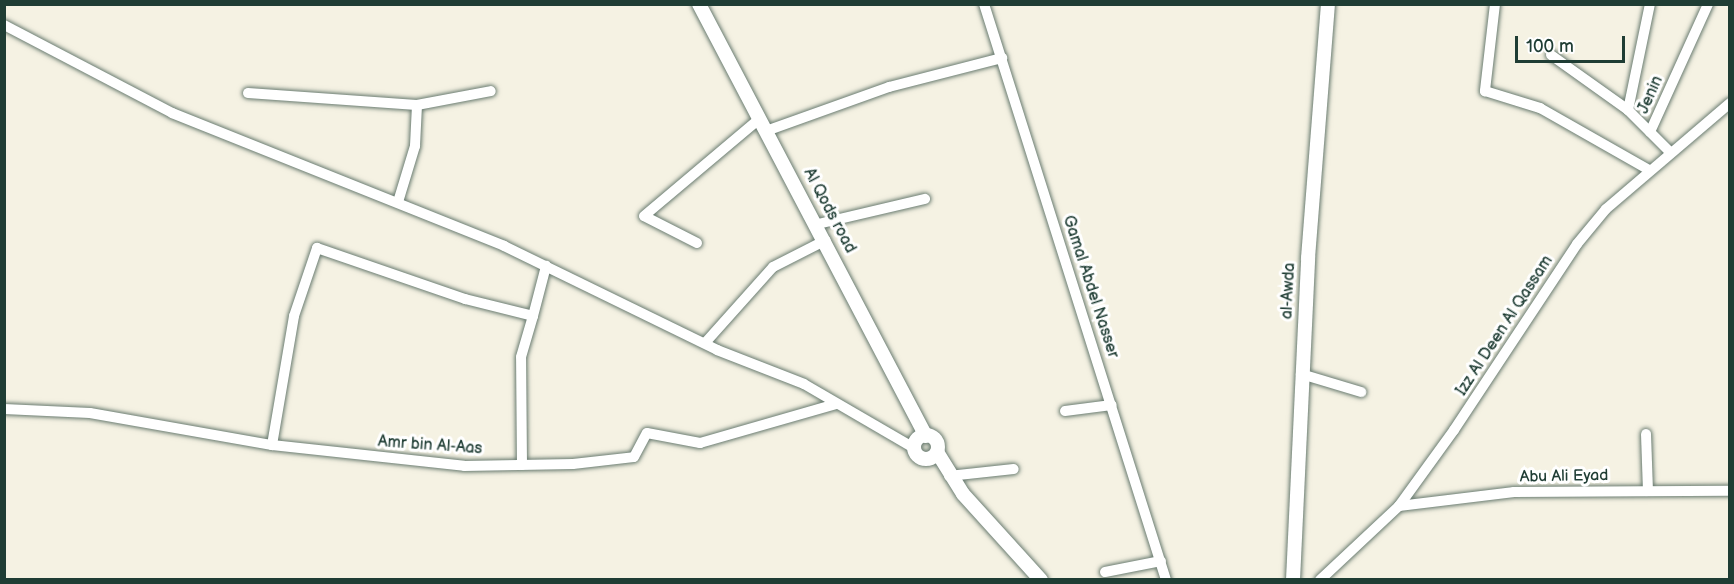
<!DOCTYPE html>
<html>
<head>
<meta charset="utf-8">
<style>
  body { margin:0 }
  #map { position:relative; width:1734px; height:584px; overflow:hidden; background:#f5f2e3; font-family:"Balsamiq Sans",sans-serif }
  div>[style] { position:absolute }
  .roads { filter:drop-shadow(0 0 2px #6a7c71) drop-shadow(0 0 2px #6a7c71) }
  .minor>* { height:10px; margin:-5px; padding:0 5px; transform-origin:5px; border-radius:5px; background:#fff }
  .major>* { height:14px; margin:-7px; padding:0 7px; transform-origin:7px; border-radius:7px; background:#fff }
  .major>.ring { margin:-7px; padding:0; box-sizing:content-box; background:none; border:14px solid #fff; border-radius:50% }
  span { translate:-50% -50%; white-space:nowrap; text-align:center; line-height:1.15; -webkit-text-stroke:6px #fff; paint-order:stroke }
  .street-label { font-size:16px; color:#1f3d34 }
  .frame { position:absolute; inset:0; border:6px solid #1f3d34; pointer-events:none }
  .scale { position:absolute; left:1515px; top:36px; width:110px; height:27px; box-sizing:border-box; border:3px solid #1f3d34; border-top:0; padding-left:8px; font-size:18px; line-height:21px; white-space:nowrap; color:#1f3d34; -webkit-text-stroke:4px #fff; paint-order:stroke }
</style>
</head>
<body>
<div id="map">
  <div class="roads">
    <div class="minor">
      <div style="left:984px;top:4px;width:604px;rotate:72.46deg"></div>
      <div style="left:1495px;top:4px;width:88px;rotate:96.6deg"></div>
      <div style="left:1485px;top:91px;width:58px;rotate:17.2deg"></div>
      <div style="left:1540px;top:108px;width:125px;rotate:29.6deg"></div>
      <div style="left:4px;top:25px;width:190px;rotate:27.6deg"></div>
      <div style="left:172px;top:113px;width:358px;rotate:21.8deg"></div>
      <div style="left:504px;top:246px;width:237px;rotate:26deg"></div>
      <div style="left:717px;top:350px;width:93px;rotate:21.3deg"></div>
      <div style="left:804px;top:384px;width:127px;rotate:30.2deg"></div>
      <div style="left:1551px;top:55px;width:95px;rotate:35.5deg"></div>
      <div style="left:1628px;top:110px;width:59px;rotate:45deg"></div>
      <div style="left:248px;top:93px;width:169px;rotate:4.1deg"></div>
      <div style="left:417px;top:105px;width:75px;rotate:-10.7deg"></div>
      <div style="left:1628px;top:110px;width:108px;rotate:-78.3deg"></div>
      <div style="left:766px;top:131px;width:131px;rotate:-19.7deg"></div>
      <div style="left:889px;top:87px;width:117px;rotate:-14.4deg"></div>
      <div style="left:1650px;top:132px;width:141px;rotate:-65.6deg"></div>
      <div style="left:398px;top:202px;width:59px;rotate:-73.1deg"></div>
      <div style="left:415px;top:146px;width:41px;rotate:-87.2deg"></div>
      <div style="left:818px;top:224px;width:110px;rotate:-13.2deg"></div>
      <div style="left:697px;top:243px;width:59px;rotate:-153deg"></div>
      <div style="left:644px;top:216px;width:150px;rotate:-40.1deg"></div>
      <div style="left:705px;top:343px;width:102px;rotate:-48.2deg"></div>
      <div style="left:773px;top:267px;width:59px;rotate:-27deg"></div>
      <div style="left:1301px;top:374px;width:63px;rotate:16.7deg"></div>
      <div style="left:4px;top:409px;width:86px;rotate:2.7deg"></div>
      <div style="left:90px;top:413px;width:185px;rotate:10deg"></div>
      <div style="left:272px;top:445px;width:193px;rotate:6.2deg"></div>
      <div style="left:464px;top:466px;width:109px;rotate:-1.1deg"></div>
      <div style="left:573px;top:464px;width:61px;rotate:-6.5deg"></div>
      <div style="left:634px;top:457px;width:27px;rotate:-62deg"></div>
      <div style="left:647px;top:433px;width:54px;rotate:10.7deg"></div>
      <div style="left:700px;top:443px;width:141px;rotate:-16deg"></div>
      <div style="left:1065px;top:411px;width:47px;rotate:-7.3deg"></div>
      <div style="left:1646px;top:434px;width:57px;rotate:88deg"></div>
      <div style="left:272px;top:445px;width:131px;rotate:-80.3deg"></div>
      <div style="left:294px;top:316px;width:72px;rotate:-71.3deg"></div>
      <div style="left:317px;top:248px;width:157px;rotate:19deg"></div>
      <div style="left:465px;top:299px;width:70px;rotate:14deg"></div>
      <div style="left:533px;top:316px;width:52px;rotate:-75.4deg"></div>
      <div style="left:522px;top:465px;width:108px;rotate:-90.5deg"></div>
      <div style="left:521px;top:357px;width:43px;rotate:-73.7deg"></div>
      <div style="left:949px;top:476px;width:65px;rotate:-6.1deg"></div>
      <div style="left:1399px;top:506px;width:116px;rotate:-6.9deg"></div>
      <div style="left:1514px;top:492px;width:216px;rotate:-0.3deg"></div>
      <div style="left:1105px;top:572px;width:57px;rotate:-11.1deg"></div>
      <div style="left:1320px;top:580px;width:108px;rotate:-43.1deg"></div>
      <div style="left:1399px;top:506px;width:94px;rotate:-54.1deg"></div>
      <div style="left:1454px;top:430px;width:223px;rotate:-56.5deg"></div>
      <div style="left:1577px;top:244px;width:45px;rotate:-50.4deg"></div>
      <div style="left:1606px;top:209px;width:163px;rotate:-40.5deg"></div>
    </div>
    <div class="major">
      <div style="left:699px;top:4px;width:488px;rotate:62.3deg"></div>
      <div class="ring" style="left:914px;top:435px;width:10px;height:10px"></div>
      <div style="left:937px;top:452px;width:49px;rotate:58.2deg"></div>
      <div style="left:963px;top:494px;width:116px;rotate:47.8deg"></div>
      <div style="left:1293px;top:580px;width:322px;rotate:-87.3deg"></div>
      <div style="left:1308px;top:258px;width:255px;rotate:-85.5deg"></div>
    </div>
  </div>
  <div class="street-label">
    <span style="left:1651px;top:95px;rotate:-66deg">Jenin</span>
    <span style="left:829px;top:211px;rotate:62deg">Al Qods road</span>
    <span style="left:1090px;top:287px;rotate:72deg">Gamal Abdel Nasser</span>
    <span style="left:1289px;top:291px;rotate:-87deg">al-Awda</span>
    <span style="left:1505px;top:326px;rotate:-57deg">Izz Al Deen Al Qassam</span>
    <span style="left:430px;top:446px;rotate:4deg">Amr bin Al-Aas</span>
    <span style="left:1564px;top:477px;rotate:-1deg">Abu Ali Eyad</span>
  </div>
  <div class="frame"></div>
  <div class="scale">100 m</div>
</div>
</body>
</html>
